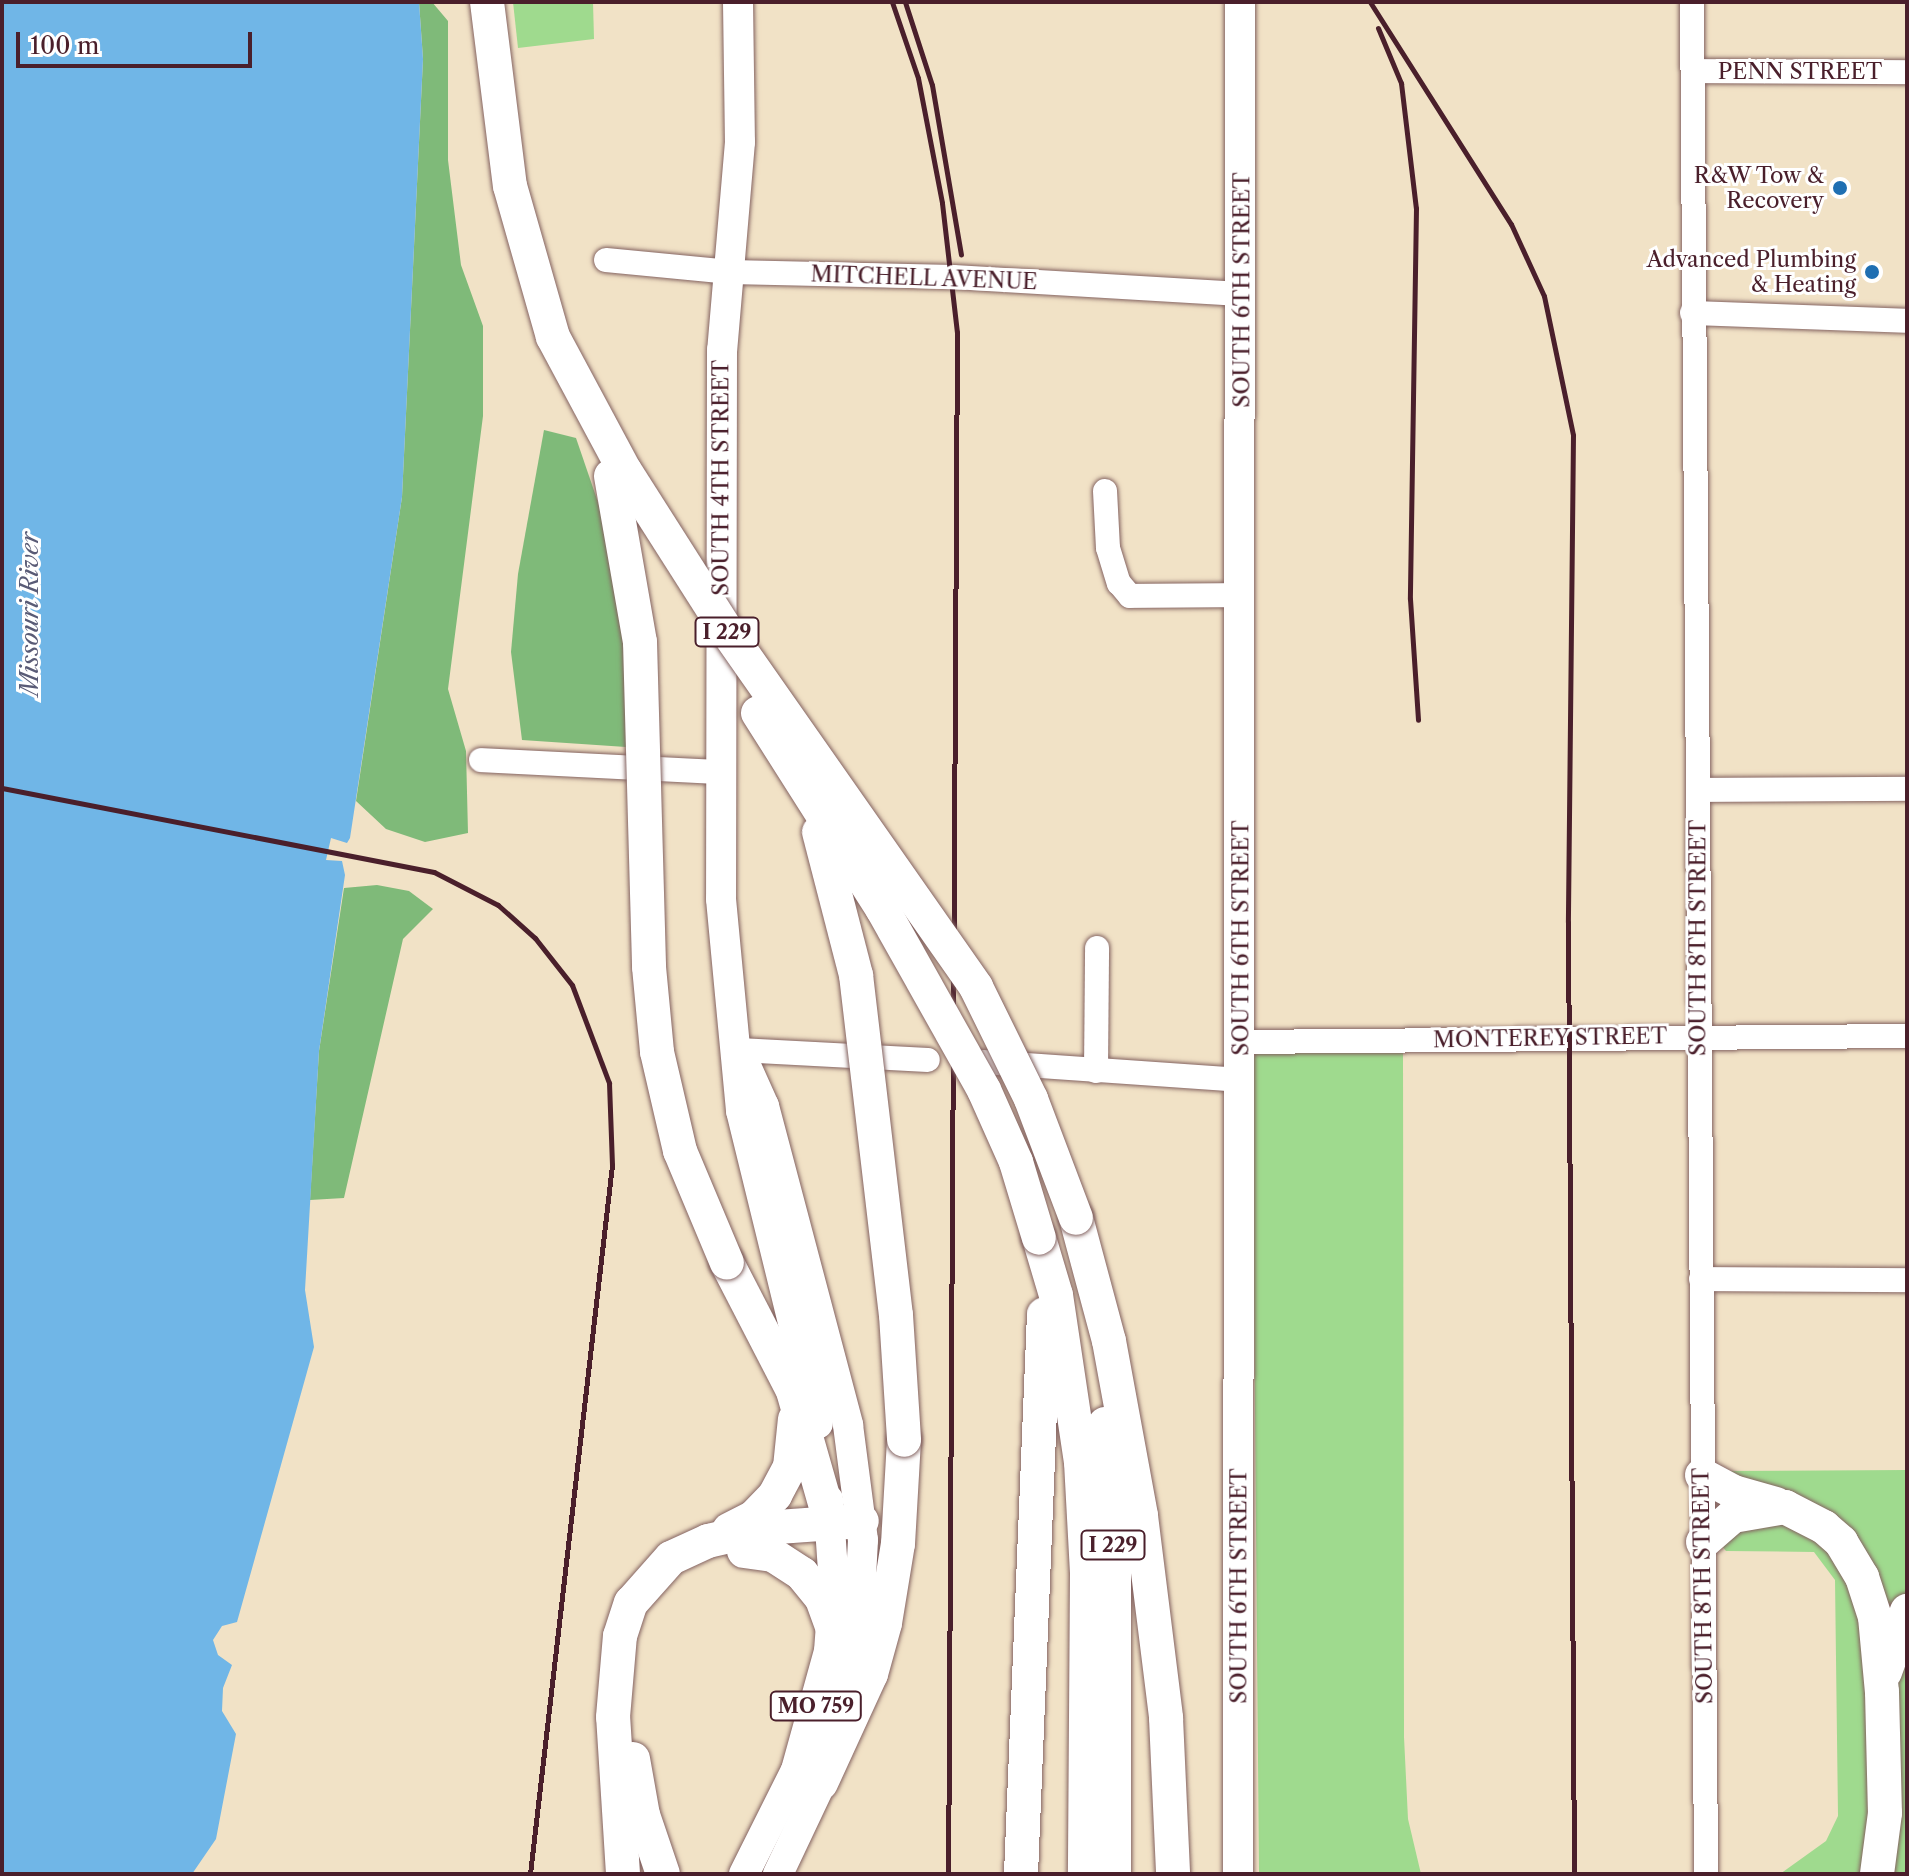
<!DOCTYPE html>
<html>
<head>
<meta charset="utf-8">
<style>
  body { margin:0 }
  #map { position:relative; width:1909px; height:1876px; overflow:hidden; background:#f1e2c6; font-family:"Libre Caslon Text",serif }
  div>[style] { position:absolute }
  .green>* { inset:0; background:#9fda8e }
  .forest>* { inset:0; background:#7fba79 }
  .water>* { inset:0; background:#70b6e7 }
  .roads { filter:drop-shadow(0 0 2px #846361) drop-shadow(0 0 2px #846361) }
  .minor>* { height:24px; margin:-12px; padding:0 12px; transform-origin:12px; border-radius:12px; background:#fff }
  .major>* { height:30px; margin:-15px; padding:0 15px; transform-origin:15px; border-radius:15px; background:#fff }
  .highway>* { height:34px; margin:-17px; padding:0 17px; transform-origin:17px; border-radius:17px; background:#fff }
  .rail>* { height:5px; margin:-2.5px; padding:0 2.5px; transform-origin:2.5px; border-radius:2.5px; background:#4a1f2b }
  .bridges { filter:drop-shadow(0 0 2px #846361) drop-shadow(0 0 2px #846361) }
  .highway-bridge>* { height:34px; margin:-17px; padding:0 17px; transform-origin:17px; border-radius:17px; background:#fff }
  .dots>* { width:22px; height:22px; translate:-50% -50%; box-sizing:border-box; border:4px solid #fff; border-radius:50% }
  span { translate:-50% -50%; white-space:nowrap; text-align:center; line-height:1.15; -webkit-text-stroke:6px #fff; paint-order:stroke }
  .shield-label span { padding:2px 6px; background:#fff; border:2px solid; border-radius:6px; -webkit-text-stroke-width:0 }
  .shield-label { font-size:20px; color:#4a1f2b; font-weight:700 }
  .street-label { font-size:22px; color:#4a1f2b }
  .poi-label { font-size:22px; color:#4a1f2b }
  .right { translate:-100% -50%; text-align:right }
  .water-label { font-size:24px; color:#595b76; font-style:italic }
  .frame { position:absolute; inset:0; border:4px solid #4a1f2b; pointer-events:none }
  .scale { position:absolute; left:16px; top:32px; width:236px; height:36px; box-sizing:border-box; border:4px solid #4a1f2b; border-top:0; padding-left:10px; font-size:24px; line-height:28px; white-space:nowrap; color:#4a1f2b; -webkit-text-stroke:6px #fff; paint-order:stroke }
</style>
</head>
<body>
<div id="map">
  <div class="green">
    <div style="clip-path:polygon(513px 2px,593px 2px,594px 39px,518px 48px)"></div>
    <div style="clip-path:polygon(1403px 1048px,1404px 1737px,1408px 1819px,1421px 1874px,1259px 1874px,1252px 1063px,1256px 1052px)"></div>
    <div style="clip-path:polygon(1907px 1470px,1907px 1591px,1884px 1646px,1860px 1551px,1718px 1471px)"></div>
    <div style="clip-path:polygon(1775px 1513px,1835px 1547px,1868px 1626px,1871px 1822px,1864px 1874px,1780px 1874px,1826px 1841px,1838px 1816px,1835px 1580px,1814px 1552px,1726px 1551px,1721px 1545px,1725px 1535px)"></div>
    <div style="clip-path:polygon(1907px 1628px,1907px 1874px,1885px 1874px,1890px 1698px)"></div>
  </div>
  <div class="forest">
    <div style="clip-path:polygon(419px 2px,432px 2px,448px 21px,448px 160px,461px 265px,483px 326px,483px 416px,448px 689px,466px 751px,468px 833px,425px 842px,386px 829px,356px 801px,402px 497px,423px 59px)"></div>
    <div style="clip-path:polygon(544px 430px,576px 438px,613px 546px,624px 628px,626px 747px,522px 740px,511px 652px,518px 574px)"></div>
    <div style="clip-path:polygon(377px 885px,409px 891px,433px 909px,403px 939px,344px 1198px,310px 1200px,319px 1051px,344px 888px)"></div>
  </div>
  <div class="water">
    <div style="clip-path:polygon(2px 2px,419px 2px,423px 59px,402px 497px,350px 838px,347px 843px,331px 838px,326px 860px,342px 861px,345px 875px,319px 1051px,305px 1290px,314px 1347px,237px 1622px,222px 1626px,213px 1640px,218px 1655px,232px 1665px,223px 1688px,222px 1711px,236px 1734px,216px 1839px,192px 1874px,2px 1874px)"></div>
  </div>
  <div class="roads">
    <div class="minor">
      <div style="left:1692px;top:2px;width:1872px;rotate:89.57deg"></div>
      <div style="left:1693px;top:71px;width:214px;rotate:0.3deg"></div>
      <div style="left:606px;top:260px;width:125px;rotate:5.5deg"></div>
      <div style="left:730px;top:272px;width:223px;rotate:1.3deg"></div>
      <div style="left:953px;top:277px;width:289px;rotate:3.4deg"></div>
      <div style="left:1692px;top:313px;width:215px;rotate:2.1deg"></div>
      <div style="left:1105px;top:491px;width:57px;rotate:87deg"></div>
      <div style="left:1108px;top:548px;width:37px;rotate:73deg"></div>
      <div style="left:1119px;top:583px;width:17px;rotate:50deg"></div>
      <div style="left:1130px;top:596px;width:111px;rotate:-0.5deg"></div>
      <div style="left:481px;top:760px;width:240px;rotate:2.9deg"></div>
      <div style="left:1698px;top:790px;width:209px;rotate:-0.3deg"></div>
      <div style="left:1241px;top:1042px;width:666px;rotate:-0.52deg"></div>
      <div style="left:739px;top:1050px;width:189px;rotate:3deg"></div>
      <div style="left:983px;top:1062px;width:259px;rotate:4deg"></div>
      <div style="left:1096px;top:1071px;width:123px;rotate:-89.5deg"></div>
      <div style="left:1701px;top:1279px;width:206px;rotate:0.3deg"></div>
    </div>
    <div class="major">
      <div style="left:738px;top:2px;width:140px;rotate:89.2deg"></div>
      <div style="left:740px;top:142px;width:209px;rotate:94.9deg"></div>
      <div style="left:722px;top:350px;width:549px;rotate:90.1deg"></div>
      <div style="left:721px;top:899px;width:213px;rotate:84.6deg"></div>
      <div style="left:741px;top:1111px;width:322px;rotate:76.2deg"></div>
      <div style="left:746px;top:1066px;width:44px;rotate:65.8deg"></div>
      <div style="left:764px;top:1106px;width:330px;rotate:75.2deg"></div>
      <div style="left:848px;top:1425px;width:116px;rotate:82.6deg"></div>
      <div style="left:863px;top:1540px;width:75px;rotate:93.1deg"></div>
      <div style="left:859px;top:1615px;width:72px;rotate:99.6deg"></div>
      <div style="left:847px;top:1686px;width:100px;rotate:105deg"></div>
      <div style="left:821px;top:1783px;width:101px;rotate:115.3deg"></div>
      <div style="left:744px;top:1874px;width:116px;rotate:-63.4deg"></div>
      <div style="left:796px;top:1770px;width:123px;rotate:-74.5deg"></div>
      <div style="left:829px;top:1651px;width:66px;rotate:-85.7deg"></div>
      <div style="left:834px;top:1585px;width:86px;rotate:-94deg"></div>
      <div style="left:1238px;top:1874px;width:1872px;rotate:-89.94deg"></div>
    </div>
    <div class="highway">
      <div style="left:1076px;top:1218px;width:127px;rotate:75deg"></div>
      <div style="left:1109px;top:1341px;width:178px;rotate:79.6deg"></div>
      <div style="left:1141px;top:1516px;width:204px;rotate:82.9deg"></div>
      <div style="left:1166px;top:1718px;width:156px;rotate:87.4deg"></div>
      <div style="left:1039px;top:1238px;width:59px;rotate:73.4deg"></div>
      <div style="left:1056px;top:1295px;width:169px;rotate:81.5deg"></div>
      <div style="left:1081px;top:1462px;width:112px;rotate:86.9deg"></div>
      <div style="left:1087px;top:1574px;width:300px;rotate:90.4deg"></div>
      <div style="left:727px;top:1263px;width:144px;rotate:62.7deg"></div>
      <div style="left:793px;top:1391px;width:138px;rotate:74.1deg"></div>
      <div style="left:1105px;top:1424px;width:145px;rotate:86.4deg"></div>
      <div style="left:1114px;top:1569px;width:305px;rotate:90deg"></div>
      <div style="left:1702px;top:1475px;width:36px;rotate:28deg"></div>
      <div style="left:1734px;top:1492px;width:44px;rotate:15.9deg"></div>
      <div style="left:729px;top:1530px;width:27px;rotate:-27deg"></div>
      <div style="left:753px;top:1518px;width:32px;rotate:-46deg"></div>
      <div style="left:775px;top:1495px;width:32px;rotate:-62deg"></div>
      <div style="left:790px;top:1467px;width:48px;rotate:-84.1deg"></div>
      <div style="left:1703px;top:1542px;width:40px;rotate:-41deg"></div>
      <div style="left:1733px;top:1516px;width:53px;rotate:-9.8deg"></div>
      <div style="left:1785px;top:1507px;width:44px;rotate:27.1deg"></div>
      <div style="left:1824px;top:1527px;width:23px;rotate:41deg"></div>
      <div style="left:1841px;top:1542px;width:41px;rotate:59deg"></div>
      <div style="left:1862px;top:1577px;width:42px;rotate:72deg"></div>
      <div style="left:1875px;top:1617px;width:75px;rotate:84.7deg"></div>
      <div style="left:1882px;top:1692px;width:121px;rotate:88.6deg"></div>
      <div style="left:1885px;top:1813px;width:62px;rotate:97.5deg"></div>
      <div style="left:744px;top:1551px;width:29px;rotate:8deg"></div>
      <div style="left:773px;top:1555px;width:35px;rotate:33deg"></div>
      <div style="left:802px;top:1574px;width:32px;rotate:51deg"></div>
      <div style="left:822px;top:1599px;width:30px;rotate:70deg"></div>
      <div style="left:1885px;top:1672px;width:65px;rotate:-70.2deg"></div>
      <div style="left:633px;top:1759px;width:57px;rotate:79.9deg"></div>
      <div style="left:643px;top:1815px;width:62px;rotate:71.3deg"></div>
      <div style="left:821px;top:1783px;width:120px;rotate:-65.4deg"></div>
      <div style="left:871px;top:1674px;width:53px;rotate:-74.6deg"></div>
      <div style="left:885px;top:1623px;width:80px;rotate:-80.7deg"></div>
      <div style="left:898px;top:1544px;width:104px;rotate:-86.7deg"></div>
      <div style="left:623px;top:1874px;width:157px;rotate:-93.6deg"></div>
      <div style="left:613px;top:1717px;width:81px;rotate:-85.1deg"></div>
      <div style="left:620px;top:1636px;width:35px;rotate:-72deg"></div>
      <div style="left:631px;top:1603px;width:60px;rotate:-48.4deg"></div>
      <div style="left:671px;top:1558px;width:41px;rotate:-24.7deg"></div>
      <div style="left:708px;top:1541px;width:57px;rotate:-13.1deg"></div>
      <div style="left:764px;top:1528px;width:98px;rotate:-4.1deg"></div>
      <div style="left:1021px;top:1874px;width:560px;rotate:-87.65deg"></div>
    </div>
  </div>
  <div class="rail">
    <div style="left:892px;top:2px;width:80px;rotate:71.1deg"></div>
    <div style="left:918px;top:78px;width:127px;rotate:79.1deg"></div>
    <div style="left:942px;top:203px;width:130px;rotate:83.4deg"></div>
    <div style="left:957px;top:332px;width:1542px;rotate:90.33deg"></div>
    <div style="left:905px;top:2px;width:87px;rotate:72deg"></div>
    <div style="left:932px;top:85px;width:172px;rotate:80.3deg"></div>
    <div style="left:1370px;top:2px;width:263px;rotate:57.6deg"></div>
    <div style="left:1511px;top:224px;width:79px;rotate:65.4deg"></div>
    <div style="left:1544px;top:296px;width:142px;rotate:78.2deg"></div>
    <div style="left:1573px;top:435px;width:487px;rotate:90.6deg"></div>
    <div style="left:1568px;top:922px;width:952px;rotate:89.64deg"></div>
    <div style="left:1378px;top:28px;width:60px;rotate:67.3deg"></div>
    <div style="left:1401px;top:83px;width:126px;rotate:83.2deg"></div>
    <div style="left:1416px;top:208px;width:391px;rotate:90.9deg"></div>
    <div style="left:1410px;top:599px;width:121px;rotate:86.2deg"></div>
    <div style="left:2px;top:788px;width:440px;rotate:11deg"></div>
    <div style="left:434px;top:872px;width:72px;rotate:27.3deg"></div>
    <div style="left:498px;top:905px;width:50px;rotate:41.7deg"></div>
    <div style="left:535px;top:938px;width:60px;rotate:51.8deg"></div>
    <div style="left:572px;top:985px;width:105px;rotate:69.3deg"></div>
    <div style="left:609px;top:1083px;width:82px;rotate:87.9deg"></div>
    <div style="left:612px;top:1165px;width:714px;rotate:96.6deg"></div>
  </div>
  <div class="bridges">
    <div class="highway-bridge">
      <div style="left:487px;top:2px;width:185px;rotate:82.9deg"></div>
      <div style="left:510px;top:186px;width:157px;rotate:74.1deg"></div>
      <div style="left:553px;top:337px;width:152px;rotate:61.8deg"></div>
      <div style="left:625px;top:471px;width:193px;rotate:57.5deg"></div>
      <div style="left:729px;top:634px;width:431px;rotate:55deg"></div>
      <div style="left:976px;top:987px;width:125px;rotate:63.8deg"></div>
      <div style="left:1031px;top:1099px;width:127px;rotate:69.3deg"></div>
      <div style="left:611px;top:476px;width:169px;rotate:80.1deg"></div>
      <div style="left:640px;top:642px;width:325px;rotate:88.4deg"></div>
      <div style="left:649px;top:967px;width:85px;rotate:84.6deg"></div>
      <div style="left:657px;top:1052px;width:102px;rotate:76.9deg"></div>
      <div style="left:680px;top:1151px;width:121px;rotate:67.2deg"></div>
      <div style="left:758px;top:713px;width:233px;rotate:57.6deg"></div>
      <div style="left:883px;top:910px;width:206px;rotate:60.7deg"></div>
      <div style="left:984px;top:1090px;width:79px;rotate:66deg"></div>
      <div style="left:1016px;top:1162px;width:79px;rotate:73.2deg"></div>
      <div style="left:819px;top:832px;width:148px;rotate:75.5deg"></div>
      <div style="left:856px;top:975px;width:342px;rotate:83.3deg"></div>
      <div style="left:896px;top:1315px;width:125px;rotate:86.3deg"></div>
    </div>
  </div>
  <div class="dots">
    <div style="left:1840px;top:188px;background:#1f6fb2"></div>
    <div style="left:1872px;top:272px;background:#1f6fb2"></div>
  </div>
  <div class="shield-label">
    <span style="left:727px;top:632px">I 229</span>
    <span style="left:1113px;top:1545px">I 229</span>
    <span style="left:816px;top:1706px">MO 759</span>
  </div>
  <div class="street-label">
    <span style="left:1800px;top:72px">PENN STREET</span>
    <span style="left:924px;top:278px;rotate:2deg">MITCHELL AVENUE</span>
    <span style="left:1242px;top:290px;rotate:-90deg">SOUTH 6TH STREET</span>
    <span style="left:721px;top:478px;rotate:-90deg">SOUTH 4TH STREET</span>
    <span style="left:1241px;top:938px;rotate:-90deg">SOUTH 6TH STREET</span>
    <span style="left:1698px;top:938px;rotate:-90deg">SOUTH 8TH STREET</span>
    <span style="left:1550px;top:1038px;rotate:-1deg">MONTEREY STREET</span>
    <span style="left:1239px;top:1586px;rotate:-90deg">SOUTH 6TH STREET</span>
    <span style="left:1703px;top:1586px;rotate:-91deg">SOUTH 8TH STREET</span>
  </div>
  <div class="poi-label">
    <span class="right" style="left:1824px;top:188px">R&amp;W Tow &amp;<br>Recovery</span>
    <span class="right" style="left:1856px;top:272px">Advanced Plumbing<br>&amp; Heating</span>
  </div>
  <div class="water-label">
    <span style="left:30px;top:614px;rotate:-90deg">Missouri River</span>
  </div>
  <div class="frame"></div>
  <div class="scale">100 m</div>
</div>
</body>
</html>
